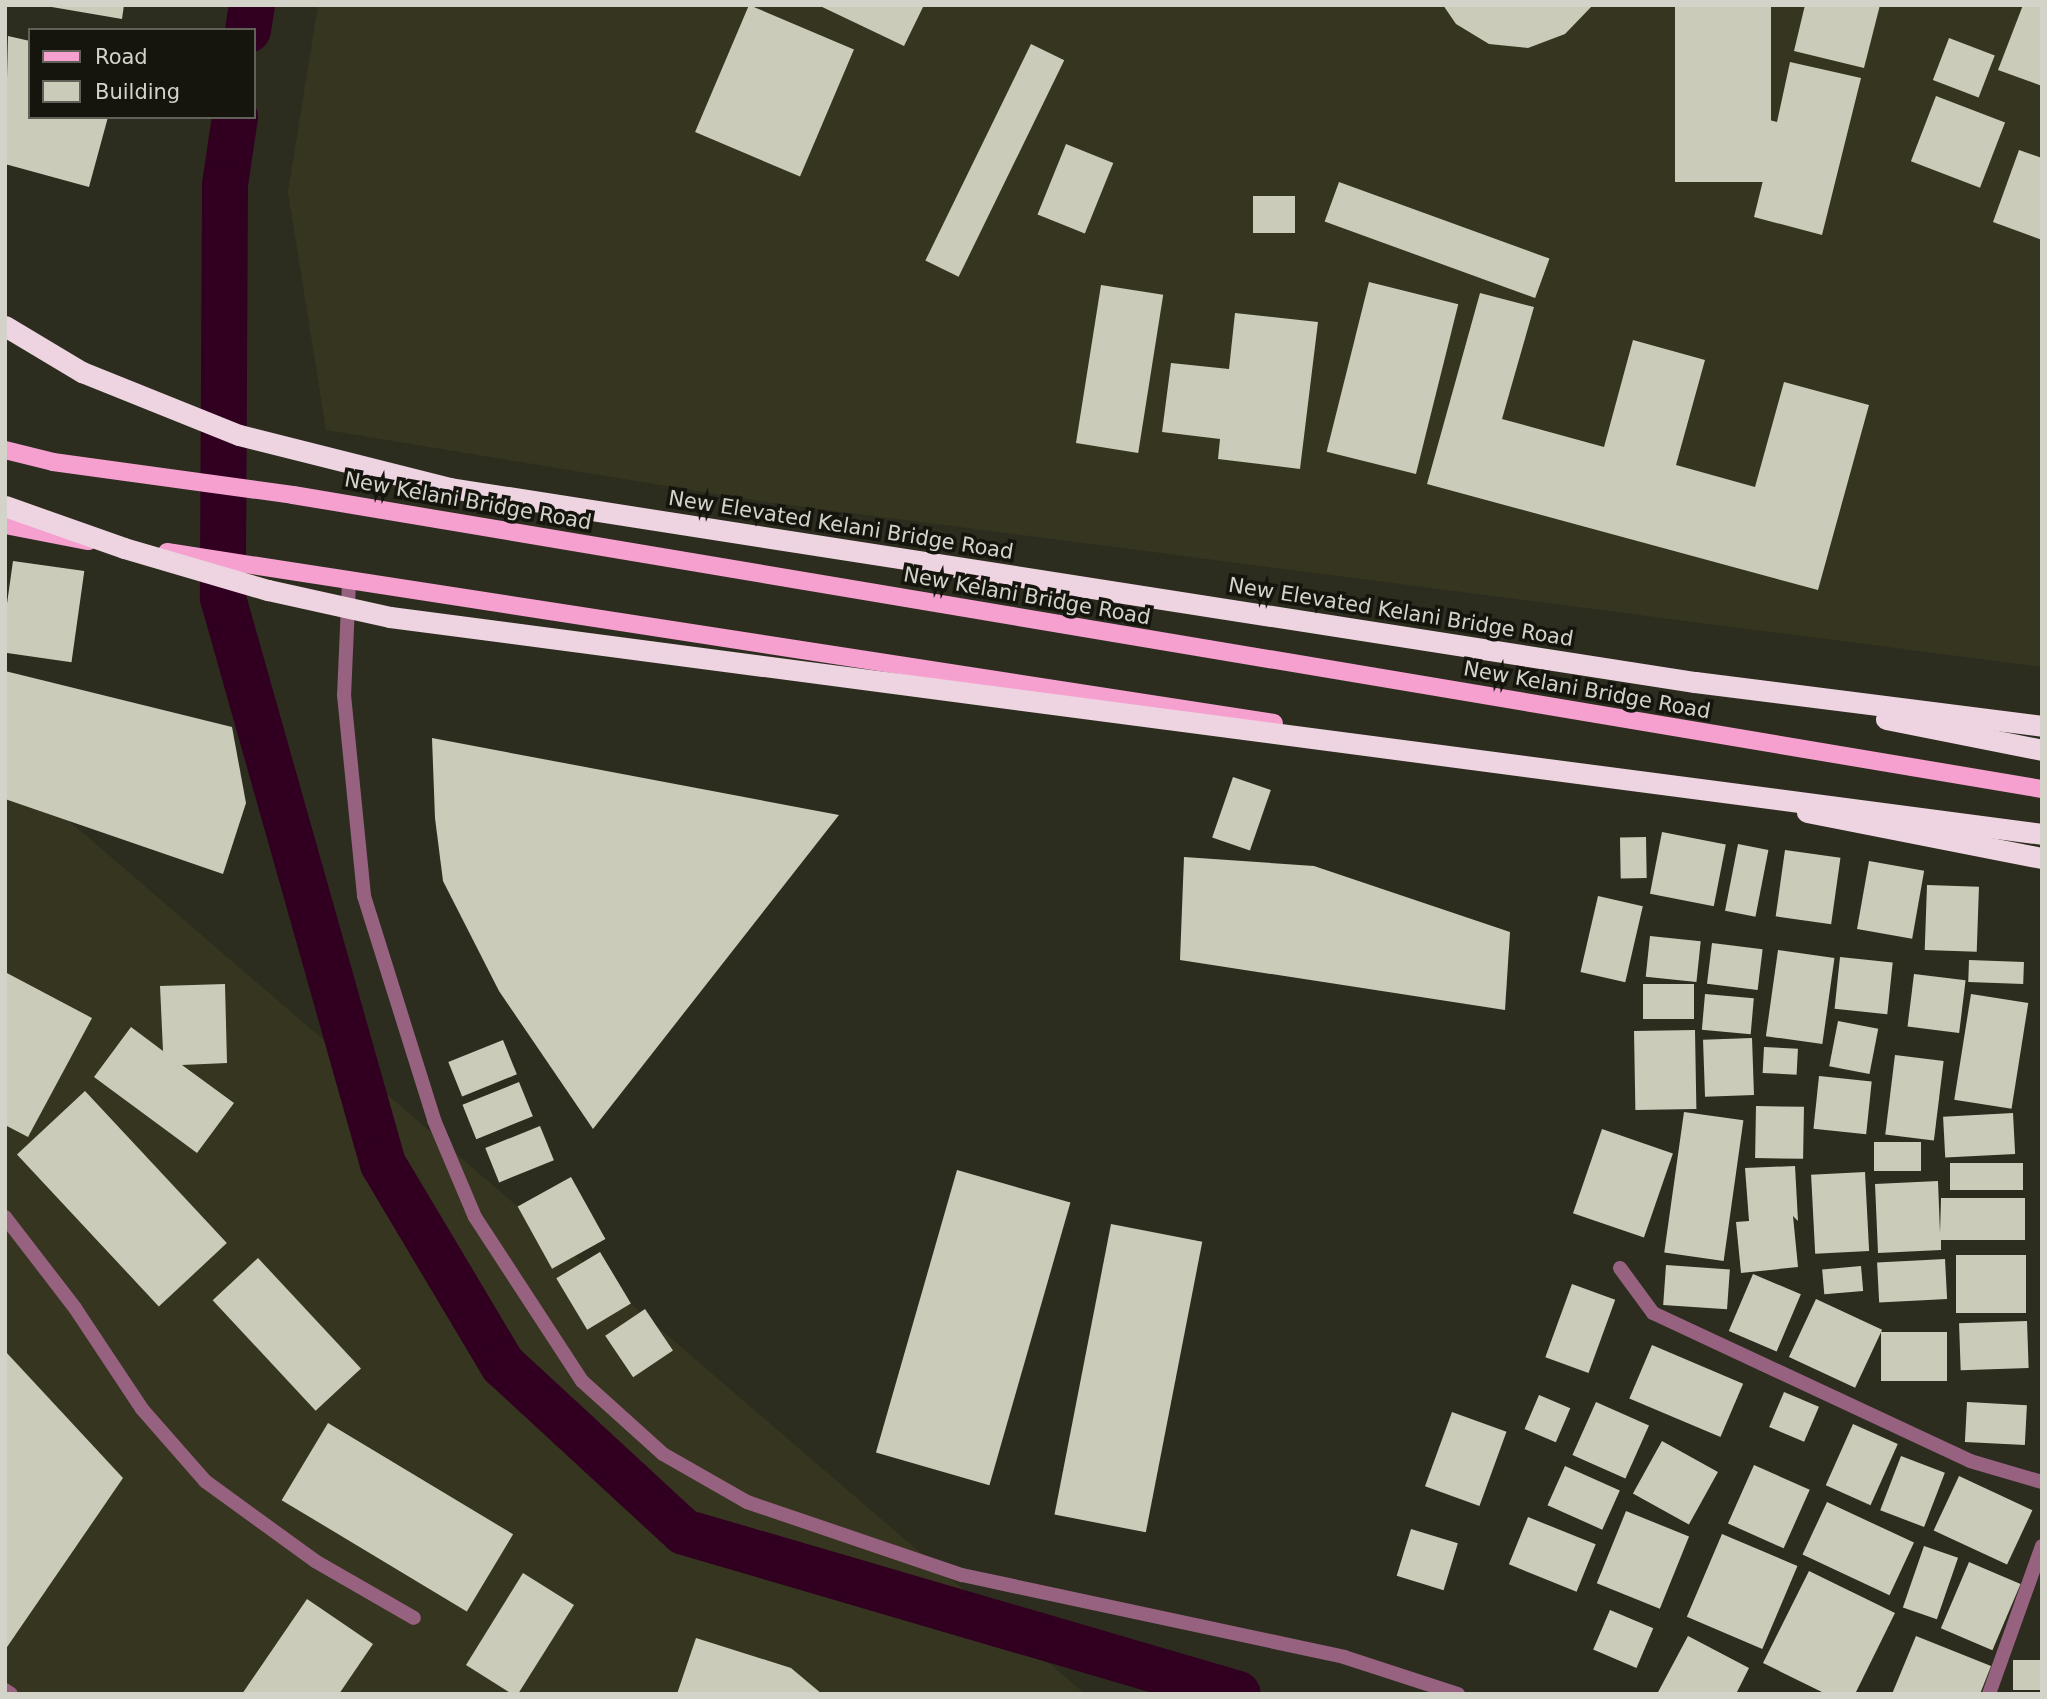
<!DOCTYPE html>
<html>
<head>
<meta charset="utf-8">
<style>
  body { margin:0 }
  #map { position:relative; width:2047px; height:1699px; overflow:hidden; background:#2d2d1f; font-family:"DejaVu Sans",sans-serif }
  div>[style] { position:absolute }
  .built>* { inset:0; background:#363520 }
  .canal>* { height:46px; margin:-23px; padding:0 23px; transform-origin:23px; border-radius:23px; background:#310020 }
  .building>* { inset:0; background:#cbcbb9; transform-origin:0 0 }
  .minor>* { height:14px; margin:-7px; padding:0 7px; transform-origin:7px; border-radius:7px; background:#976280 }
  .primary>* { height:18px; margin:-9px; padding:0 9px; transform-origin:9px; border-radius:9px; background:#f6a0d0 }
  .motorway>* { height:21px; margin:-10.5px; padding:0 10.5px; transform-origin:10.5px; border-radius:10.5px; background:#eed4e1 }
  .motorway-bridge>* { height:21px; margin:-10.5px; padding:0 10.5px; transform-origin:10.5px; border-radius:10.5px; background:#eed4e1 }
  span { translate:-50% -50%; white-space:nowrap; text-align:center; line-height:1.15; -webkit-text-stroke:7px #15150e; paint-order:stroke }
  .street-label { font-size:21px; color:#d3d3ca }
  .frame { position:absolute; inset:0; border:7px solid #d3d3ca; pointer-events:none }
  .legend { position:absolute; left:28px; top:28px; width:228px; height:91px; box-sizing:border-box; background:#15150e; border:2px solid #616159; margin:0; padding:9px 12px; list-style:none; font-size:21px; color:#d3d3ca }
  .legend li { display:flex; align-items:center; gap:14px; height:35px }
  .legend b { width:35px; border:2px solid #616159 }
</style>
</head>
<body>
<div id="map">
  <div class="built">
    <div style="clip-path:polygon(318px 5px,2042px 5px,2042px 667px,758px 501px,326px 430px,288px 192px)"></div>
    <div style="clip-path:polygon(5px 766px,1085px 1694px,5px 1694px)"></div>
  </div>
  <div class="canal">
    <div style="left:248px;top:30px;width:25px;rotate:-81deg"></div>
    <div style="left:235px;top:117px;width:69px;rotate:98.4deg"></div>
    <div style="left:225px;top:185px;width:413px;rotate:90.3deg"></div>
    <div style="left:223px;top:598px;width:588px;rotate:74.22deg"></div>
    <div style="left:383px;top:1164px;width:234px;rotate:59.2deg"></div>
    <div style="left:503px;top:1365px;width:246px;rotate:42.7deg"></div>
    <div style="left:684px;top:1532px;width:577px;rotate:16.3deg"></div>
  </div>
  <div class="building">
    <div style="clip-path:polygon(40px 5px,124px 5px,122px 19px)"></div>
    <div style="left:749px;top:5px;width:114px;height:138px;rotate:23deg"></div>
    <div style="clip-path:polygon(818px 5px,924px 5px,904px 46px)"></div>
    <div style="clip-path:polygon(1443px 5px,1593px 5px,1565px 34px,1528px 48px,1489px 44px,1456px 24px)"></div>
    <div style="left:1675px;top:5px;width:96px;height:177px"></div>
    <div style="clip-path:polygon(1805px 5px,1880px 5px,1864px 68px,1794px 51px)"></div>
    <div style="clip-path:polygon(2023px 5px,2042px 5px,2042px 86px,1998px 70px)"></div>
    <div style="clip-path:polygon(8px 36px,30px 41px,30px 117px,108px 117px,89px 187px,5px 164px)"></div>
    <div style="left:1949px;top:38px;width:49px;height:45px;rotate:21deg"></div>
    <div style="left:1031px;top:44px;width:37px;height:241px;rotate:26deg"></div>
    <div style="clip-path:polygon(1790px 62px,1861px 78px,1822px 235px,1754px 217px,1769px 156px,1754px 153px,1762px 118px,1777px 122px)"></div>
    <div style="left:1936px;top:96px;width:74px;height:70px;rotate:21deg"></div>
    <div style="left:1066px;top:144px;width:51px;height:76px;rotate:22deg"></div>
    <div style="clip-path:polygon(2019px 150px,2042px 158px,2042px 240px,1993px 222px)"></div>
    <div style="left:1339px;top:182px;width:224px;height:42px;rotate:20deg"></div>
    <div style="left:1253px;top:196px;width:42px;height:37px"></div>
    <div style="left:1369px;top:282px;width:92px;height:175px;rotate:14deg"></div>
    <div style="left:1101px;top:285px;width:63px;height:160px;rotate:9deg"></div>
    <div style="clip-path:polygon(1480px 293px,1534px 307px,1502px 419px,1604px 447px,1633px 340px,1705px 360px,1676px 465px,1755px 487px,1784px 382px,1869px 405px,1818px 590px,1427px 484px)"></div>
    <div style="clip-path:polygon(1235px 313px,1318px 322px,1300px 469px,1218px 459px,1220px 439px,1162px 432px,1171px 363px,1229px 369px)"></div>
    <div style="left:13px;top:561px;width:72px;height:92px;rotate:8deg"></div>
    <div style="clip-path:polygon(5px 671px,232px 727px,246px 803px,223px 874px,5px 799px)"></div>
    <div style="clip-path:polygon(432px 738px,839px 815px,593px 1129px,499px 991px,443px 881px,435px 818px)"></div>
    <div style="left:1233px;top:777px;width:40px;height:64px;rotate:19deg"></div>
    <div style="left:1662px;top:832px;width:65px;height:63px;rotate:11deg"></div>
    <div style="left:1646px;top:837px;width:41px;height:26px;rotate:89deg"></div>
    <div style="left:1738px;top:844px;width:31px;height:68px;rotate:11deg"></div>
    <div style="left:1785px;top:850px;width:56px;height:67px;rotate:8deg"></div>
    <div style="clip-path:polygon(1184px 857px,1314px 866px,1510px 932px,1505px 1010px,1180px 960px)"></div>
    <div style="left:1869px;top:861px;width:56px;height:69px;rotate:10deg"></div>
    <div style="left:1927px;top:885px;width:52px;height:65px;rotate:2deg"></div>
    <div style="left:1598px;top:896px;width:46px;height:78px;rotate:13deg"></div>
    <div style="left:1650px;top:936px;width:51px;height:41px;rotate:6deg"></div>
    <div style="left:1712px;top:943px;width:51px;height:41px;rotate:7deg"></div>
    <div style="left:1778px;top:950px;width:57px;height:87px;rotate:8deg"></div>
    <div style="left:1840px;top:957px;width:53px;height:52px;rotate:6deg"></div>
    <div style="left:1969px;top:960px;width:55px;height:22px;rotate:2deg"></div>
    <div style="clip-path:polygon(5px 972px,92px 1018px,28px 1137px,5px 1125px)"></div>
    <div style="left:1914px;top:974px;width:52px;height:53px;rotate:7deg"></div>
    <div style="clip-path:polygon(225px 984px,227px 1063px,182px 1065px,234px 1103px,197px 1153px,94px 1077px,131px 1027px,163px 1051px,160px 986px)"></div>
    <div style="left:1643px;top:984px;width:51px;height:35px"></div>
    <div style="left:1705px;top:994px;width:49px;height:36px;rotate:5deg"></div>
    <div style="left:1971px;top:994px;width:58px;height:107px;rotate:9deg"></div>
    <div style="left:1838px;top:1021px;width:41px;height:46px;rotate:11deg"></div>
    <div style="left:1695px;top:1030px;width:79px;height:61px;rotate:89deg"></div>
    <div style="left:1752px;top:1038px;width:57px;height:49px;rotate:88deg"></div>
    <div style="left:503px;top:1040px;width:37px;height:59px;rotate:68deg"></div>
    <div style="left:1764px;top:1047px;width:34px;height:26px;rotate:3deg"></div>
    <div style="left:1895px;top:1055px;width:49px;height:80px;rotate:7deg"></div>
    <div style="left:1819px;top:1076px;width:53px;height:53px;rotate:6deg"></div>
    <div style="left:519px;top:1082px;width:37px;height:61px;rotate:68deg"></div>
    <div style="left:85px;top:1091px;width:208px;height:93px;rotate:47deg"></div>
    <div style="left:1756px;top:1106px;width:48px;height:52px;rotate:1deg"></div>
    <div style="left:1684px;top:1112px;width:60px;height:142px;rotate:8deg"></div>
    <div style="left:2013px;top:1113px;width:41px;height:70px;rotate:87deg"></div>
    <div style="left:540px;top:1126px;width:37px;height:59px;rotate:68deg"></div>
    <div style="left:1602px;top:1129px;width:75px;height:89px;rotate:19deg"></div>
    <div style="left:1874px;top:1142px;width:47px;height:29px"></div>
    <div style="left:1950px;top:1163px;width:73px;height:27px"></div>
    <div style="clip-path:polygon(1795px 1166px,1798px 1221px,1793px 1216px,1798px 1267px,1741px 1273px,1736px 1222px,1749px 1221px,1745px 1168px)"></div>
    <div style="left:957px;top:1170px;width:118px;height:294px;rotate:16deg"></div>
    <div style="left:1865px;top:1172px;width:79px;height:54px;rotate:87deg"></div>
    <div style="left:571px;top:1177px;width:71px;height:61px;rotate:61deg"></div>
    <div style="clip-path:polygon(1938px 1181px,1940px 1233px,1941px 1198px,2025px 1198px,2025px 1240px,1941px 1240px,1941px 1250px,1878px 1253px,1875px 1184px)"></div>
    <div style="left:1111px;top:1224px;width:93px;height:296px;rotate:11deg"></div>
    <div style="left:600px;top:1252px;width:60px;height:51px;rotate:59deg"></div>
    <div style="left:1956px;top:1255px;width:70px;height:58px"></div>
    <div style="left:258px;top:1258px;width:151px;height:62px;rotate:47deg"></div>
    <div style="left:1945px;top:1259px;width:40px;height:68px;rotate:87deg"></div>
    <div style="left:1666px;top:1265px;width:64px;height:40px;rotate:4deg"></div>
    <div style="left:1861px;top:1266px;width:25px;height:39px;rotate:85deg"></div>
    <div style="left:1753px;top:1274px;width:52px;height:62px;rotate:23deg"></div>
    <div style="left:1572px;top:1284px;width:46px;height:78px;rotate:20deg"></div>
    <div style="left:1816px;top:1299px;width:73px;height:64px;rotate:25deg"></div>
    <div style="left:645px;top:1309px;width:50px;height:48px;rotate:56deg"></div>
    <div style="left:2027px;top:1321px;width:47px;height:68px;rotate:88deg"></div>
    <div style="left:1881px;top:1332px;width:66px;height:49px"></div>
    <div style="left:1652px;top:1345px;width:99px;height:58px;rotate:23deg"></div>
    <div style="clip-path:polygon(5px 1351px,123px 1478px,5px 1650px)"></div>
    <div style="left:1784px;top:1392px;width:38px;height:38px;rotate:23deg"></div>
    <div style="left:1539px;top:1395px;width:34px;height:37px;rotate:23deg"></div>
    <div style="left:1596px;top:1402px;width:58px;height:58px;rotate:24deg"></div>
    <div style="left:1967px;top:1402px;width:60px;height:40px;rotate:3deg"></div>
    <div style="left:1452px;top:1412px;width:58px;height:79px;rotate:20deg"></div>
    <div style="left:328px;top:1423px;width:216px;height:90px;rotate:31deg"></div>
    <div style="left:1853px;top:1424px;width:49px;height:67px;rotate:24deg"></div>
    <div style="left:1662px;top:1441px;width:64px;height:60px;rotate:29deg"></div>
    <div style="left:1901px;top:1456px;width:47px;height:58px;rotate:21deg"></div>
    <div style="left:1754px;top:1465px;width:61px;height:64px;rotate:24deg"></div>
    <div style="left:1565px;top:1466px;width:60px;height:43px;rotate:24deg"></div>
    <div style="left:1959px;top:1476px;width:81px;height:60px;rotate:25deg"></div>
    <div style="left:1827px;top:1502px;width:96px;height:58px;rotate:25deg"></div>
    <div style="left:1626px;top:1511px;width:68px;height:78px;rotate:22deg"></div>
    <div style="left:1528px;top:1517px;width:73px;height:51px;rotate:22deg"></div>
    <div style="left:1411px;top:1529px;width:49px;height:49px;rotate:17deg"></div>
    <div style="left:1722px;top:1534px;width:82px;height:90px;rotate:23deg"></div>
    <div style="left:1924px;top:1546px;width:36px;height:65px;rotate:19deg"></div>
    <div style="left:1969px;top:1562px;width:56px;height:72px;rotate:23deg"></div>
    <div style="clip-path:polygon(1809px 1571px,1895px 1613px,1855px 1694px,1826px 1694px,1763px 1663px)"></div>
    <div style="clip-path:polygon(523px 1573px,574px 1605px,518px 1694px,512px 1694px,466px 1665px)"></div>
    <div style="clip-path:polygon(307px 1599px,373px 1644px,339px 1694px,242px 1694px)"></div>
    <div style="left:1610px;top:1610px;width:47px;height:43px;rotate:23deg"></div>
    <div style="clip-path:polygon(1688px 1636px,1749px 1668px,1736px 1694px,1657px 1694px)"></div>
    <div style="clip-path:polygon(1916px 1636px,1991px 1666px,1980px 1694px,1892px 1694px)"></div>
    <div style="clip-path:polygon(696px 1638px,791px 1668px,822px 1694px,677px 1694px)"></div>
    <div style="left:2042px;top:1660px;width:30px;height:29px;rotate:90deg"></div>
  </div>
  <div class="minor">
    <div style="left:349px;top:582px;width:113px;rotate:92.5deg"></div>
    <div style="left:344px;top:695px;width:202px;rotate:84.3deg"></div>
    <div style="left:364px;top:896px;width:235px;rotate:72.6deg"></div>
    <div style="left:434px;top:1120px;width:105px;rotate:67.1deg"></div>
    <div style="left:475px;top:1217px;width:196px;rotate:56.9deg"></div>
    <div style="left:582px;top:1381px;width:109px;rotate:42deg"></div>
    <div style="left:663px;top:1454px;width:97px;rotate:29.7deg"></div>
    <div style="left:747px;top:1502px;width:227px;rotate:18.8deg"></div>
    <div style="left:962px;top:1575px;width:391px;rotate:12.1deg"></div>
    <div style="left:1344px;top:1657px;width:120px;rotate:18deg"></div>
    <div style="left:5px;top:1217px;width:115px;rotate:52.4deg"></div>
    <div style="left:75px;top:1308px;width:121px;rotate:56.4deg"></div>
    <div style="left:142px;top:1409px;width:96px;rotate:48.8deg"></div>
    <div style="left:205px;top:1481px;width:136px;rotate:36deg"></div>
    <div style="left:315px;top:1561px;width:114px;rotate:29.9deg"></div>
    <div style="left:1620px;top:1268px;width:56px;rotate:53.7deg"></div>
    <div style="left:1653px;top:1313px;width:350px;rotate:25deg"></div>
    <div style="left:1970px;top:1461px;width:75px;rotate:16.3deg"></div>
    <div style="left:5px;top:1690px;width:7px;rotate:34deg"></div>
    <div style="left:1989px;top:1694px;width:157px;rotate:-70.3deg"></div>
  </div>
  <div class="primary">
    <div style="left:5px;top:450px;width:49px;rotate:14deg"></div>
    <div style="left:53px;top:462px;width:242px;rotate:7.8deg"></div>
    <div style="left:293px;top:495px;width:1774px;rotate:9.54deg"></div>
    <div style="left:5px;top:525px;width:85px;rotate:10.9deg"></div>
    <div style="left:167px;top:552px;width:1120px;rotate:8.78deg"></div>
  </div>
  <div class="motorway">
    <div style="left:5px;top:326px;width:90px;rotate:30.9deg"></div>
    <div style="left:82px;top:372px;width:169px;rotate:21.9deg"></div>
    <div style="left:239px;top:435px;width:218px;rotate:14.1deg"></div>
    <div style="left:450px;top:488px;width:1260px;rotate:8.86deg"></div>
    <div style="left:1695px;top:682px;width:350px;rotate:7.2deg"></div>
    <div style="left:1886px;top:719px;width:159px;rotate:11.2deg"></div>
    <div style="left:1807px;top:812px;width:239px;rotate:11.1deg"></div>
  </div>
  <div class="motorway-bridge">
    <div style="left:5px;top:506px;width:126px;rotate:19.4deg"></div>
    <div style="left:124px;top:548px;width:150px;rotate:16.3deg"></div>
    <div style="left:268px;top:590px;width:125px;rotate:12.5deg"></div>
    <div style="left:390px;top:617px;width:1666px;rotate:7.48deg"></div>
  </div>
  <div class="street-label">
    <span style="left:468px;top:501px;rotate:10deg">New Kelani Bridge Road</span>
    <span style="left:841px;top:525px;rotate:9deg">New Elevated Kelani Bridge Road</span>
    <span style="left:1027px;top:596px;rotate:10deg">New Kelani Bridge Road</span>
    <span style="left:1401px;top:612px;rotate:9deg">New Elevated Kelani Bridge Road</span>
    <span style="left:1587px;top:690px;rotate:10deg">New Kelani Bridge Road</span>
  </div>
  <div class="frame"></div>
  <ul class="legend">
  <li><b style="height:9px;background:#f6a0d0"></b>Road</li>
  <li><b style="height:19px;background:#cbcbb9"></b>Building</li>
  </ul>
</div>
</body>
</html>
